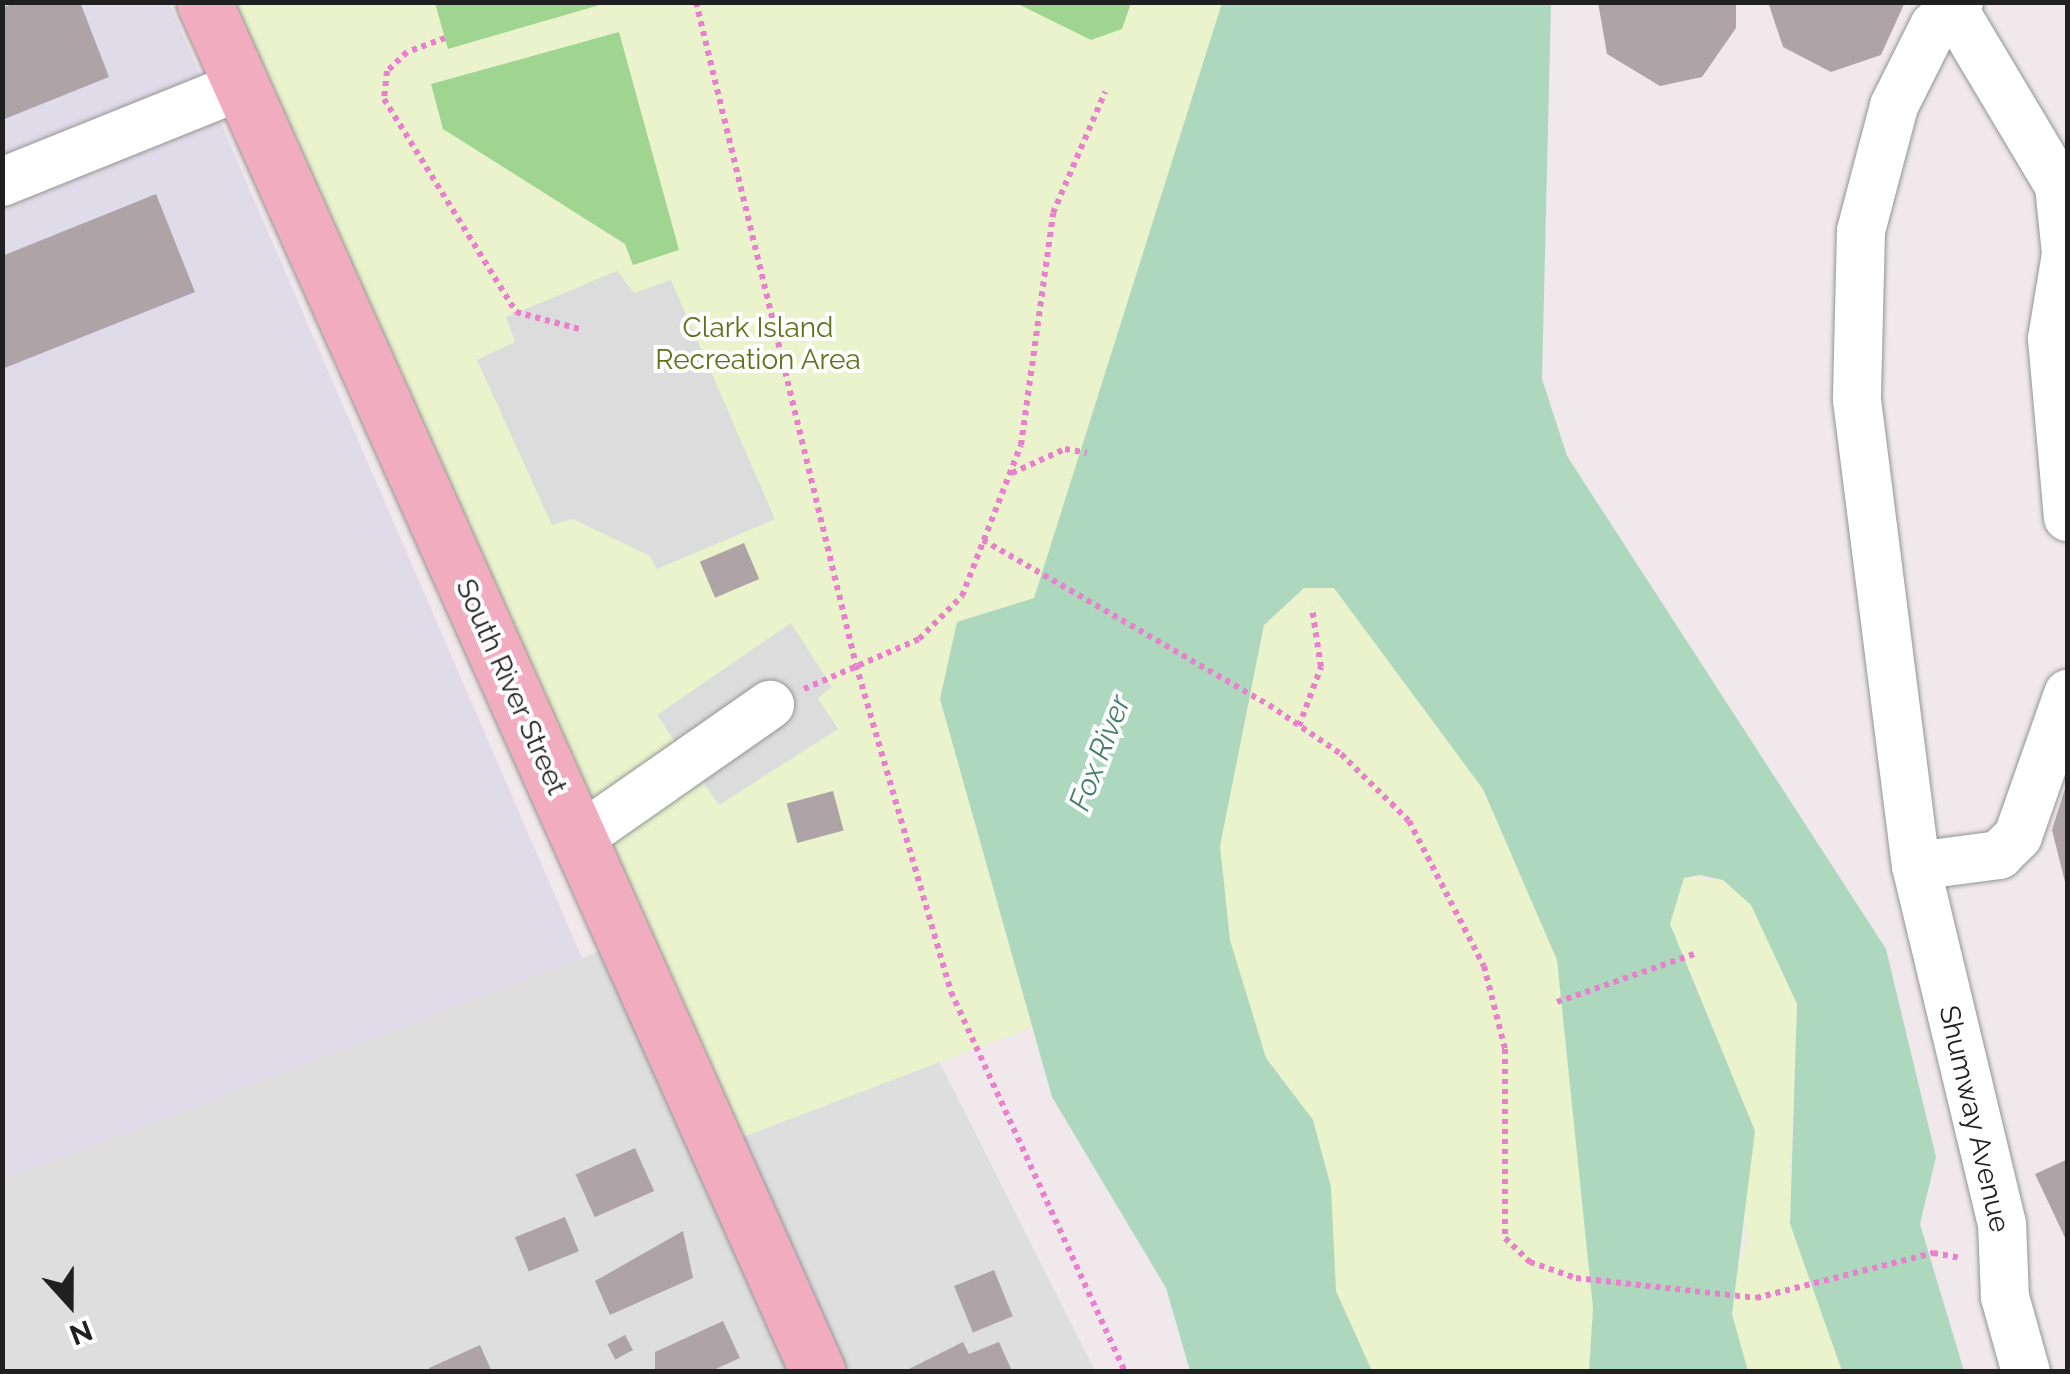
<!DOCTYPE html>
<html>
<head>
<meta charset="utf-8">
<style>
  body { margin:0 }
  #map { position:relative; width:2070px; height:1374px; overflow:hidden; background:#f0e8ea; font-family:Raleway,sans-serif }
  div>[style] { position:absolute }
  .residential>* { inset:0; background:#dedede }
  .industrial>* { inset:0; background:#e0dbe8 }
  .park>* { inset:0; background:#eaf3cc }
  .pitch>* { inset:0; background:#a0d491 }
  .parking>* { inset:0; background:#dcdcdc }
  .water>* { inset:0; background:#aed8be }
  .building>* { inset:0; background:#aea4a8; transform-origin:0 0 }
  .path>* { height:6px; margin-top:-3px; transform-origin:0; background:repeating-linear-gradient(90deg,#e980cd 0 5px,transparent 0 10px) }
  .roads { filter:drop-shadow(0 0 2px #949494) drop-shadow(0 0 2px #949494) }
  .minor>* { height:48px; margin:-24px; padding:0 24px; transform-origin:24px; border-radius:24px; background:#fff }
  .major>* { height:55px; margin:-27.5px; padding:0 27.5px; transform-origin:27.5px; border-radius:27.5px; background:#f1acbf }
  span { translate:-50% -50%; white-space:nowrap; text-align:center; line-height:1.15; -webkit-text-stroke:8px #fff; paint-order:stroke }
  .park-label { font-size:28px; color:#5d731a }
  .street-label { font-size:28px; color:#202020 }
  .water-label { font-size:30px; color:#46806c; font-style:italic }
  .frame { position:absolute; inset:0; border:5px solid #202020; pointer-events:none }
  .north { position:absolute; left:20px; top:1254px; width:100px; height:100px; -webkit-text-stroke:8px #fff; paint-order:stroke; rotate:159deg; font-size:28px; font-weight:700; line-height:40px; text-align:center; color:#202020 }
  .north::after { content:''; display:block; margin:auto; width:35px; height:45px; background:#202020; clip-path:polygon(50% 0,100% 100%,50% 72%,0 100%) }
</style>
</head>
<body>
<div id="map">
  <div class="residential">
    <div style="clip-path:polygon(647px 933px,739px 1139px,938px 1059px,1095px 1371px,3px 1372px,3px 1180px)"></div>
  </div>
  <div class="industrial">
    <div style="clip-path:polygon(3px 3px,169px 3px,582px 958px,3px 1180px)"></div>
  </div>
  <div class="park">
    <div style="clip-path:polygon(232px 3px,1222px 3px,1034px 598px,957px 622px,940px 698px,1032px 1027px,738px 1139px)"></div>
    <div style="clip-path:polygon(1304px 588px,1334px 588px,1444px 728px,1483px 790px,1557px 960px,1593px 1308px,1589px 1371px,1372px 1371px,1336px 1291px,1331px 1187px,1313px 1120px,1266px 1058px,1230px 940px,1220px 846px,1264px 625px)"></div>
    <div style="clip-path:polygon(1684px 877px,1723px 880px,1751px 905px,1798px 1004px,1790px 1171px,1842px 1371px,1748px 1371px,1733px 1332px,1735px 1275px,1748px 1240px,1712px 1025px,1670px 924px)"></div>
  </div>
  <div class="pitch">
    <div style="clip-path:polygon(610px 2px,448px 49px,435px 3px,435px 2px)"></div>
    <div style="clip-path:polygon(1016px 3px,1131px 2px,1131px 3px,1122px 29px,1091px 40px)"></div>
    <div style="clip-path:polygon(619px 32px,679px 250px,633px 265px,625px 244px,443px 129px,431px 84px)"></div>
  </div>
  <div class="parking">
    <div style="clip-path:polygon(617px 271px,634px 293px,671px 280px,775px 519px,657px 569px,650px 556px,573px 519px,552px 525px,477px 360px,515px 342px,506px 317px)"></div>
    <div style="clip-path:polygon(791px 623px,832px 687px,818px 698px,838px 729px,719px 805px,657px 715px)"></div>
  </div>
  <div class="water">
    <div style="clip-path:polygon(1222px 3px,1551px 3px,1542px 379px,1567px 456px,1886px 949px,1936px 1157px,1920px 1224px,1964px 1371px,1842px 1371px,1790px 1224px,1797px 1004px,1751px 905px,1723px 880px,1700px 875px,1684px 878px,1670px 924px,1755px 1131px,1732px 1314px,1748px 1371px,1589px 1371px,1593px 1308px,1557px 960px,1483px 789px,1334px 588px,1304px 588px,1264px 625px,1220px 846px,1230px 940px,1266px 1058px,1313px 1120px,1331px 1187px,1336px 1291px,1372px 1371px,1190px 1371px,1166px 1288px,1052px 1097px,940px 699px,957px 622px,1034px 598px)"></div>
  </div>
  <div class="building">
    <div style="clip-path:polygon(16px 2px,80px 2px,109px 77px,2px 120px,2px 8px)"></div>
    <div style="clip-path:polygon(1598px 2px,1736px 2px,1736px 28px,1702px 77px,1660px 86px,1607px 54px)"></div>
    <div style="clip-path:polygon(1768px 2px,1905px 2px,1881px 55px,1831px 72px,1783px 47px)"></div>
    <div style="clip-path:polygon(156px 194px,195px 292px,2px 369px,2px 256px)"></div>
    <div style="left:744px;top:543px;width:39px;height:48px;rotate:67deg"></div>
    <div style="clip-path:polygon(2068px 779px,2068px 894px,2052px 830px)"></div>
    <div style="left:833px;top:791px;width:41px;height:48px;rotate:75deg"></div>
    <div style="left:635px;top:1148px;width:47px;height:65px;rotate:66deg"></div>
    <div style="clip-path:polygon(2068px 1159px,2068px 1244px,2035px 1174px)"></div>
    <div style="left:565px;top:1217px;width:37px;height:54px;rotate:68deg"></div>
    <div style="clip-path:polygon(683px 1231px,693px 1278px,610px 1315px,595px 1281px)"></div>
    <div style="left:994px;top:1270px;width:50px;height:43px;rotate:68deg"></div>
    <div style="clip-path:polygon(723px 1321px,740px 1358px,709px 1372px,655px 1372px,655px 1352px)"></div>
    <div style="left:625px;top:1335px;width:17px;height:20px;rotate:62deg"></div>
    <div style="clip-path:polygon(963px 1342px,969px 1354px,999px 1342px,1012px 1371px,903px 1372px)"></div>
    <div style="clip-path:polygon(480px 1345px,492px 1372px,431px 1372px,429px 1368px)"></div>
  </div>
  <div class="path">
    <div style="left:696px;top:2px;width:682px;rotate:76.43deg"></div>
    <div style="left:856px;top:665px;width:341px;rotate:73.8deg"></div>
    <div style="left:951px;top:992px;width:418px;rotate:65.4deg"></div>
    <div style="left:445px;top:38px;width:40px;rotate:159.8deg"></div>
    <div style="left:407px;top:52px;width:28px;rotate:136deg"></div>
    <div style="left:387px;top:71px;width:28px;rotate:96deg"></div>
    <div style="left:384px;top:99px;width:251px;rotate:58.2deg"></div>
    <div style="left:516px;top:312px;width:69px;rotate:15deg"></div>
    <div style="left:1012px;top:473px;width:58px;rotate:-24.4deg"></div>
    <div style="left:1065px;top:449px;width:22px;rotate:10deg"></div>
    <div style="left:983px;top:540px;width:330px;rotate:30deg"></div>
    <div style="left:1269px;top:705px;width:87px;rotate:34.2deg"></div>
    <div style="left:1341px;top:754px;width:95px;rotate:44.6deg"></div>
    <div style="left:1409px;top:821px;width:163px;rotate:62.7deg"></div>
    <div style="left:1484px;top:966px;width:86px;rotate:75.8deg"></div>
    <div style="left:1505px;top:1049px;width:189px;rotate:90deg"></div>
    <div style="left:1505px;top:1238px;width:35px;rotate:44deg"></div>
    <div style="left:1530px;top:1262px;width:49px;rotate:19.2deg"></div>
    <div style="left:1576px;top:1278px;width:181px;rotate:6.3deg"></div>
    <div style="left:1756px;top:1298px;width:183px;rotate:-14.3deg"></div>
    <div style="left:1933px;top:1253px;width:28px;rotate:10deg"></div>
    <div style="left:804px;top:689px;width:125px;rotate:-23.5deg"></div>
    <div style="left:919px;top:639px;width:61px;rotate:-45deg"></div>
    <div style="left:962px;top:596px;width:162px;rotate:-68.7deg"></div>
    <div style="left:1021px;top:445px;width:234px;rotate:-82.1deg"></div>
    <div style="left:1053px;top:213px;width:132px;rotate:-66.7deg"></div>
    <div style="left:1299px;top:726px;width:63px;rotate:-69.6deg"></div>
    <div style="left:1321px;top:667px;width:60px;rotate:-98.7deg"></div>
    <div style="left:1557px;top:1002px;width:148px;rotate:-19.3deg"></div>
  </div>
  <div class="roads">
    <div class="minor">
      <div style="left:1959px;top:2px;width:35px;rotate:136deg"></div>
      <div style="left:1934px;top:26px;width:89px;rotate:116.6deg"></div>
      <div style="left:1894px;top:106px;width:129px;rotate:104.8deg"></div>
      <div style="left:1861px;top:231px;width:169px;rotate:91.4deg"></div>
      <div style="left:1857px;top:400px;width:470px;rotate:82.8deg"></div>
      <div style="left:1916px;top:866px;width:367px;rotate:76.5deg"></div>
      <div style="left:2002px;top:1223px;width:74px;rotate:87.7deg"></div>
      <div style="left:2005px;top:1297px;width:78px;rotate:74.4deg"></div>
      <div style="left:1953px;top:8px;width:207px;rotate:59.2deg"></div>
      <div style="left:2059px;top:186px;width:68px;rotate:84.1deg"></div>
      <div style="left:2066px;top:254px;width:86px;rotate:99.4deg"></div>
      <div style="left:2052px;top:339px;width:179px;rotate:84.9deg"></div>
      <div style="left:2px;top:182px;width:258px;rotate:-21.9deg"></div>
      <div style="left:579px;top:838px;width:233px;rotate:-34.9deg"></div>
      <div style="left:1916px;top:866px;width:84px;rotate:-7.5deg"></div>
      <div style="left:1999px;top:855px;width:27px;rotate:-45deg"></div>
      <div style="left:2018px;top:836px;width:151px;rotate:-70.6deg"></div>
    </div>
    <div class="major">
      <div style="left:204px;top:2px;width:1501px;rotate:65.86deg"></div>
    </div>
  </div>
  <div class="park-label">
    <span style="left:758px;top:344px">Clark Island<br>Recreation Area</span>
  </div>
  <div class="street-label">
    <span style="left:511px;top:687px;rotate:66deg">South River Street</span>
    <span style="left:1974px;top:1119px;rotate:77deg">Shumway Avenue</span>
  </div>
  <div class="water-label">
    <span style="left:1100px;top:753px;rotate:-69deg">Fox River</span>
  </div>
  <div class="frame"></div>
  <div class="north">N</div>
</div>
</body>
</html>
